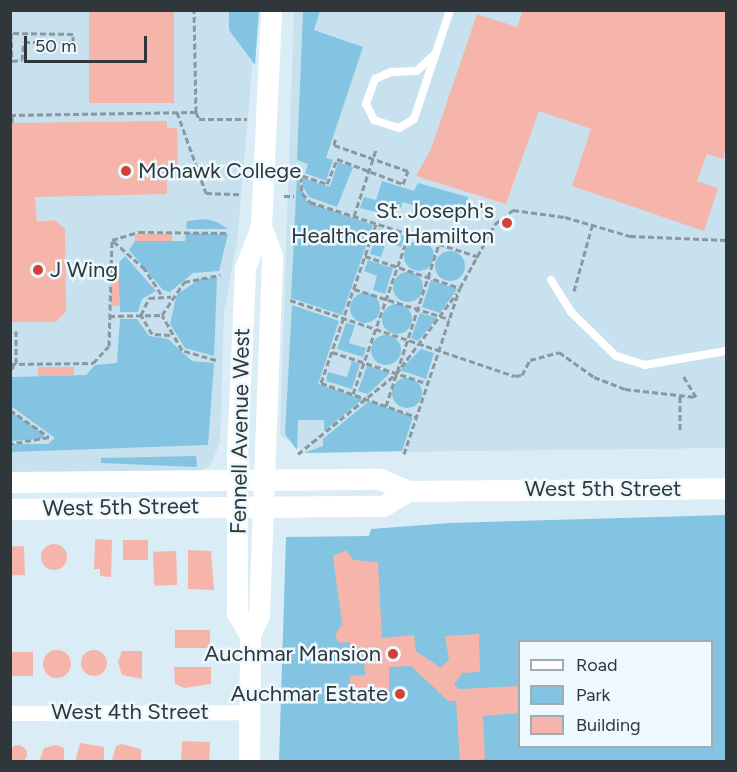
<!DOCTYPE html>
<html>
<head>
<meta charset="utf-8">
<style>
  body { margin:0 }
  #map { position:relative; width:737px; height:772px; overflow:hidden; background:#daedf6; font-family:Figtree,sans-serif }
  div>[style] { position:absolute }
  .built>* { inset:0; background:#c7e1ee }
  .green>* { inset:0; background:#82c4e2 }
  .round { border-radius:50% }
  .building>* { inset:0; background:#f5b5aa; transform-origin:0 0 }
  .path>* { height:3px; margin-top:-1.5px; transform-origin:0; background:repeating-linear-gradient(90deg,#8b989f 0 6px,transparent 0 9px) }
  .lane>* { height:8px; margin:-4px; padding:0 4px; transform-origin:4px; border-radius:4px; background:#fff }
  .street>* { height:15px; margin:-7.5px; padding:0 7.5px; transform-origin:7.5px; border-radius:7.5px; background:#fff }
  .secondary>* { height:21px; margin:-10.5px; padding:0 10.5px; transform-origin:10.5px; border-radius:10.5px; background:#fff }
  .dots>* { width:16px; height:16px; translate:-50% -50%; box-sizing:border-box; border:3px solid #edf9fe; border-radius:50% }
  span { translate:-50% -50%; white-space:nowrap; text-align:center; line-height:1.15; -webkit-text-stroke:5px #edf9fe; paint-order:stroke }
  .poi-label { font-size:22px; color:#30373a }
  .left { translate:0 -50%; text-align:left }
  .right { translate:-100% -50%; text-align:right }
  .street-label { font-size:22px; color:#30373a }
  .frame { position:absolute; inset:0; border:12px solid #30373a; pointer-events:none }
  .legend { position:absolute; left:518px; top:640px; width:195px; height:108px; box-sizing:border-box; background:#edf9fe; border:2px solid #a1abb0; margin:0; padding:8px 10px; list-style:none; font-size:18px; color:#30373a }
  .legend li { display:flex; align-items:center; gap:12px; height:30px }
  .legend b { width:30px; border:2px solid #a1abb0 }
  .scale { position:absolute; left:24px; top:36px; width:123px; height:27px; box-sizing:border-box; border:3px solid #30373a; border-top:0; padding-left:8px; font-size:18px; line-height:21px; white-space:nowrap; color:#30373a; -webkit-text-stroke:4px #edf9fe; paint-order:stroke }
</style>
</head>
<body>
<div id="map">
  <div class="built">
    <div style="clip-path:polygon(11px 11px,257px 11px,237px 243px,224px 311px,220px 443px,210px 466px,195px 474px,11px 473px)"></div>
    <div style="clip-path:polygon(294px 11px,726px 11px,726px 448px,306px 453px,280px 435px)"></div>
  </div>
  <div class="green">
    <div style="clip-path:polygon(229px 11px,259px 11px,255px 65px,229px 30px)"></div>
    <div style="clip-path:polygon(303px 11px,320px 11px,314px 30px,363px 47px,326px 158px,333px 160px,326px 181px,305px 173px,308px 164px,297px 160px)"></div>
    <div style="clip-path:polygon(338px 162px,353px 167px,337px 207px,309px 197px,302px 185px,303px 178px,330px 187px)"></div>
    <div style="clip-path:polygon(297px 176px,307px 202px,373px 225px,342px 315px,291px 298px)"></div>
    <div style="clip-path:polygon(382px 181px,414px 191px,418px 183px,468px 197px,461px 221px,403px 202px,400px 209px,384px 207px,380px 213px,360px 208px,364px 197px,376px 200px)"></div>
    <div style="clip-path:polygon(206px 219px,217px 222px,228px 229px,186px 229px,187px 221px)"></div>
    <div style="clip-path:polygon(379px 228px,405px 236px,401px 247px,386px 242px,381px 257px,370px 254px)"></div>
    <div style="clip-path:polygon(186px 233px,228px 234px,219px 271px,193px 273px,170px 292px,163px 290px,129px 250px,135px 241px,185px 241px)"></div>
    <div class="round" style="left:404px;top:241px;width:30px;height:30px"></div>
    <div class="round" style="left:435px;top:251px;width:30px;height:30px"></div>
    <div style="clip-path:polygon(125px 256px,156px 291px,142px 299px,138px 312px,120px 312px,118px 264px)"></div>
    <div style="clip-path:polygon(368px 260px,393px 268px,385px 294px,373px 290px,377px 276px,364px 271px)"></div>
    <div class="round" style="left:393px;top:272px;width:30px;height:30px"></div>
    <div style="clip-path:polygon(202px 278px,217px 278px,214px 356px,185px 348px,170px 324px,177px 294px)"></div>
    <div style="clip-path:polygon(431px 280px,457px 289px,440px 313px,422px 307px)"></div>
    <div class="round" style="left:350px;top:293px;width:30px;height:30px"></div>
    <div class="round" style="left:382px;top:304px;width:30px;height:30px"></div>
    <div style="clip-path:polygon(292px 305px,339px 321px,318px 384px,363px 399px,324px 431px,324px 420px,298px 420px,297px 450px,285px 434px)"></div>
    <div style="clip-path:polygon(420px 313px,437px 318px,418px 341px,411px 338px)"></div>
    <div style="clip-path:polygon(120px 319px,137px 319px,149px 336px,168px 339px,192px 361px,214px 363px,208px 445px,11px 452px,13px 444px,48px 444px,55px 438px,11px 406px,12px 377px,86px 375px,95px 365px,117px 363px)"></div>
    <div style="clip-path:polygon(346px 323px,355px 325px,349px 343px,366px 348px,363px 357px,337px 349px)"></div>
    <div class="round" style="left:371px;top:335px;width:30px;height:30px"></div>
    <div style="clip-path:polygon(421px 349px,434px 353px,426px 379px,400px 370px)"></div>
    <div style="clip-path:polygon(352px 361px,360px 364px,352px 389px,326px 381px,328px 372px,347px 377px)"></div>
    <div style="clip-path:polygon(367px 366px,390px 373px,368px 394px,358px 391px)"></div>
    <div class="round" style="left:392px;top:378px;width:30px;height:30px"></div>
    <div style="clip-path:polygon(369px 401px,413px 417px,402px 451px,304px 453px,323px 446px,323px 439px)"></div>
    <div style="clip-path:polygon(11px 412px,43px 433px,44px 439px,11px 441px)"></div>
    <div style="clip-path:polygon(196px 456px,197px 467px,101px 463px,101px 458px)"></div>
    <div style="clip-path:polygon(evenodd,726px 515px,726px 761px,279px 762px,286px 537px,369px 536px,371px 529px,450px 523px,726px 515px,520px 642px,712px 642px,712px 746px,520px 746px,520px 642px)"></div>
  </div>
  <div class="building">
    <div style="left:89px;top:10px;width:85px;height:93px"></div>
    <div style="clip-path:polygon(523px 10px,726px 10px,726px 148px,723px 159px,707px 154px,697px 181px,718px 188px,704px 231px,572px 186px,591px 129px,539px 111px,506px 204px,416px 176px,431px 149px,477px 14px,517px 27px)"></div>
    <div style="clip-path:polygon(167px 121px,167px 128px,177px 128px,178px 170px,167px 171px,167px 194px,35px 197px,37px 222px,55px 220px,65px 229px,66px 311px,56px 322px,10px 322px,10px 123px)"></div>
    <div style="left:135px;top:234px;width:37px;height:7px"></div>
    <div style="left:111px;top:268px;width:8px;height:38px"></div>
    <div style="left:38px;top:367px;width:36px;height:9px"></div>
    <div style="clip-path:polygon(95px 539px,112px 540px,111px 577px,100px 576px,100px 569px,94px 569px)"></div>
    <div style="left:123px;top:540px;width:25px;height:20px"></div>
    <div class="round" style="left:41px;top:544px;width:26px;height:26px"></div>
    <div style="left:24px;top:546px;width:29px;height:14px;rotate:88deg"></div>
    <div style="clip-path:polygon(188px 550px,211px 551px,214px 590px,188px 589px)"></div>
    <div style="clip-path:polygon(346px 550px,353px 560px,378px 562px,382px 638px,414px 635px,416px 651px,441px 668px,449px 659px,445px 636px,479px 634px,480px 672px,462px 673px,454px 684px,459px 689px,518px 686px,520px 713px,483px 716px,485px 759px,460px 762px,456px 701px,448px 701px,411px 666px,389px 667px,389px 692px,350px 695px,350px 676px,365px 675px,364px 662px,361px 649px,351px 650px,350px 642px,339px 643px,335px 635px,342px 624px,333px 556px)"></div>
    <div style="left:176px;top:551px;width:34px;height:23px;rotate:88deg"></div>
    <div style="left:175px;top:630px;width:35px;height:18px"></div>
    <div class="round" style="left:81px;top:650px;width:26px;height:26px"></div>
    <div class="round" style="left:43px;top:650px;width:28px;height:28px"></div>
    <div style="clip-path:polygon(122px 651px,142px 651px,142px 679px,122px 675px,118px 662px)"></div>
    <div style="left:12px;top:652px;width:21px;height:24px"></div>
    <div style="clip-path:polygon(174px 667px,211px 667px,211px 684px,184px 688px,175px 684px)"></div>
    <div style="left:182px;top:741px;width:28px;height:19px;rotate:2deg"></div>
    <div style="clip-path:polygon(80px 743px,104px 747px,104px 762px,75px 762px)"></div>
    <div style="clip-path:polygon(122px 744px,141px 749px,141px 762px,112px 760px,116px 746px)"></div>
    <div style="clip-path:polygon(56px 745px,64px 748px,64px 762px,39px 762px,44px 748px)"></div>
    <div class="round" style="left:9px;top:745px;width:18px;height:18px"></div>
  </div>
  <div class="path">
    <div style="left:10px;top:61px;width:2px"></div>
    <div style="left:12px;top:61px;width:10px;rotate:-6deg"></div>
    <div style="left:22px;top:60px;width:18px;rotate:-84deg"></div>
    <div style="left:24px;top:42px;width:49px"></div>
    <div style="left:73px;top:42px;width:8px;rotate:-90deg"></div>
    <div style="left:73px;top:34px;width:62px;rotate:-179.1deg"></div>
    <div style="left:11px;top:33px;width:28px;rotate:88deg"></div>
    <div style="left:177px;top:112px;width:86px;rotate:70.3deg"></div>
    <div style="left:206px;top:193px;width:33px;rotate:2deg"></div>
    <div style="left:196px;top:112px;width:8px;rotate:67deg"></div>
    <div style="left:199px;top:119px;width:48px"></div>
    <div style="left:10px;top:115px;width:186px;rotate:-0.9deg"></div>
    <div style="left:196px;top:112px;width:102px;rotate:-91.1deg"></div>
    <div style="left:12px;top:116px;width:7px;rotate:90deg"></div>
    <div style="left:294px;top:173px;width:35px;rotate:18deg"></div>
    <div style="left:327px;top:184px;width:27px;rotate:-68deg"></div>
    <div style="left:337px;top:159px;width:71px;rotate:20.7deg"></div>
    <div style="left:403px;top:184px;width:14px;rotate:-69deg"></div>
    <div style="left:408px;top:171px;width:78px;rotate:-160.6deg"></div>
    <div style="left:334px;top:145px;width:8px;rotate:-76deg"></div>
    <div style="left:301px;top:176px;width:17px;rotate:87deg"></div>
    <div style="left:302px;top:193px;width:12px;rotate:48deg"></div>
    <div style="left:310px;top:202px;width:178px;rotate:18deg"></div>
    <div style="left:284px;top:196px;width:10px"></div>
    <div style="left:354px;top:216px;width:70px;rotate:-71.6deg"></div>
    <div style="left:376px;top:224px;width:168px;rotate:109.1deg"></div>
    <div style="left:321px;top:383px;width:102px;rotate:19.5deg"></div>
    <div style="left:365px;top:256px;width:100px;rotate:18.6deg"></div>
    <div style="left:354px;top:289px;width:100px;rotate:17.5deg"></div>
    <div style="left:574px;top:291px;width:67px;rotate:-74.5deg"></div>
    <div style="left:161px;top:294px;width:30px;rotate:-123deg"></div>
    <div style="left:145px;top:269px;width:44px;rotate:-138.7deg"></div>
    <div style="left:112px;top:240px;width:28px;rotate:-17deg"></div>
    <div style="left:139px;top:232px;width:90px;rotate:0.6deg"></div>
    <div style="left:290px;top:300px;width:237px;rotate:18.7deg"></div>
    <div style="left:515px;top:376px;width:7px;rotate:-8deg"></div>
    <div style="left:522px;top:375px;width:17px;rotate:-62deg"></div>
    <div style="left:530px;top:360px;width:30px;rotate:-15deg"></div>
    <div style="left:559px;top:352px;width:43px;rotate:35.5deg"></div>
    <div style="left:594px;top:377px;width:33px;rotate:21deg"></div>
    <div style="left:625px;top:389px;width:71px;rotate:6.4deg"></div>
    <div style="left:696px;top:397px;width:26px;rotate:-121deg"></div>
    <div style="left:109px;top:316px;width:53px;rotate:-1.1deg"></div>
    <div style="left:170px;top:335px;width:18px;rotate:-177deg"></div>
    <div style="left:152px;top:334px;width:22px;rotate:-120deg"></div>
    <div style="left:141px;top:315px;width:19px;rotate:-65deg"></div>
    <div style="left:149px;top:298px;width:22px;rotate:-3deg"></div>
    <div style="left:332px;top:352px;width:102px;rotate:18.3deg"></div>
    <div style="left:216px;top:360px;width:35px;rotate:-164deg"></div>
    <div style="left:182px;top:350px;width:40px;rotate:-119.7deg"></div>
    <div style="left:162px;top:315px;width:40px;rotate:-56deg"></div>
    <div style="left:184px;top:282px;width:37px;rotate:-11deg"></div>
    <div style="left:10px;top:364px;width:83px;rotate:-0.7deg"></div>
    <div style="left:93px;top:363px;width:23px;rotate:-47deg"></div>
    <div style="left:109px;top:346px;width:106px;rotate:-88.4deg"></div>
    <div style="left:10px;top:370px;width:8px;rotate:-45deg"></div>
    <div style="left:16px;top:364px;width:33px;rotate:-90deg"></div>
    <div style="left:353px;top:394px;width:170px;rotate:-70.7deg"></div>
    <div style="left:386px;top:406px;width:170px;rotate:-71.9deg"></div>
    <div style="left:10px;top:410px;width:47px;rotate:34.7deg"></div>
    <div style="left:49px;top:437px;width:40px;rotate:170deg"></div>
    <div style="left:680px;top:430px;width:34px;rotate:-90deg"></div>
    <div style="left:298px;top:454px;width:127px;rotate:-39.2deg"></div>
    <div style="left:396px;top:374px;width:101px;rotate:-53deg"></div>
    <div style="left:404px;top:454px;width:175px;rotate:-71.4deg"></div>
    <div style="left:460px;top:288px;width:73px;rotate:-61.3deg"></div>
    <div style="left:495px;top:224px;width:23px;rotate:-38deg"></div>
    <div style="left:513px;top:210px;width:52px;rotate:7.7deg"></div>
    <div style="left:565px;top:217px;width:68px;rotate:16.3deg"></div>
    <div style="left:630px;top:236px;width:96px;rotate:2.4deg"></div>
  </div>
  <div class="lane">
    <div style="left:436px;top:53px;width:26px;rotate:137deg"></div>
    <div style="left:417px;top:71px;width:26px;rotate:178deg"></div>
    <div style="left:391px;top:72px;width:17px;rotate:156deg"></div>
    <div style="left:375px;top:79px;width:27px;rotate:110deg"></div>
    <div style="left:366px;top:104px;width:18px;rotate:63deg"></div>
    <div style="left:374px;top:120px;width:26px;rotate:18deg"></div>
    <div style="left:399px;top:128px;width:17px;rotate:-31deg"></div>
    <div style="left:414px;top:119px;width:115px;rotate:-71.7deg"></div>
    <div style="left:551px;top:280px;width:38px;rotate:58deg"></div>
    <div style="left:571px;top:312px;width:63px;rotate:44.4deg"></div>
    <div style="left:616px;top:356px;width:30px;rotate:17deg"></div>
    <div style="left:645px;top:365px;width:82px;rotate:-9.8deg"></div>
  </div>
  <div class="street">
    <div style="left:10px;top:713px;width:240px;rotate:-0.2deg"></div>
  </div>
  <div class="secondary">
    <div style="left:10px;top:482px;width:370px;rotate:-0.5deg"></div>
    <div style="left:380px;top:479px;width:30px;rotate:23deg"></div>
    <div style="left:408px;top:491px;width:318px;rotate:-0.5deg"></div>
    <div style="left:10px;top:509px;width:373px;rotate:-0.5deg"></div>
    <div style="left:383px;top:506px;width:29px;rotate:-31deg"></div>
    <div style="left:250px;top:635px;width:26px;rotate:-121deg"></div>
    <div style="left:237px;top:613px;width:160px;rotate:-90deg"></div>
    <div style="left:237px;top:453px;width:185px;rotate:-87.5deg"></div>
    <div style="left:245px;top:268px;width:45px;rotate:-69.1deg"></div>
    <div style="left:261px;top:226px;width:216px;rotate:-87.3deg"></div>
    <div style="left:249px;top:762px;width:127px;rotate:-89.5deg"></div>
    <div style="left:250px;top:635px;width:22px;rotate:-66deg"></div>
    <div style="left:259px;top:615px;width:360px;rotate:-87.9deg"></div>
    <div style="left:272px;top:255px;width:31px;rotate:-111deg"></div>
  </div>
  <div class="dots">
    <div style="left:126px;top:171px;background:#cf4235"></div>
    <div style="left:507px;top:223px;background:#cf4235"></div>
    <div style="left:38px;top:270px;background:#cf4235"></div>
    <div style="left:393px;top:654px;background:#cf4235"></div>
    <div style="left:400px;top:694px;background:#cf4235"></div>
  </div>
  <div class="poi-label">
    <span class="left" style="left:138px;top:171px">Mohawk College</span>
    <span class="right" style="left:494px;top:223px">St. Joseph's<br>Healthcare Hamilton</span>
    <span class="left" style="left:50px;top:270px">J Wing</span>
    <span class="right" style="left:381px;top:654px">Auchmar Mansion</span>
    <span class="right" style="left:388px;top:694px">Auchmar Estate</span>
  </div>
  <div class="street-label">
    <span style="left:240px;top:431px;rotate:-89deg">Fennell Avenue West</span>
    <span style="left:603px;top:489px">West 5th Street</span>
    <span style="left:121px;top:507px;rotate:-1deg">West 5th Street</span>
    <span style="left:130px;top:712px">West 4th Street</span>
  </div>
  <div class="frame"></div>
  <ul class="legend">
  <li><b style="height:8px;background:#fff"></b>Road</li>
  <li><b style="height:16px;background:#82c4e2"></b>Park</li>
  <li><b style="height:16px;background:#f5b5aa"></b>Building</li>
  </ul>
  <div class="scale">50 m</div>
</div>
</body>
</html>
